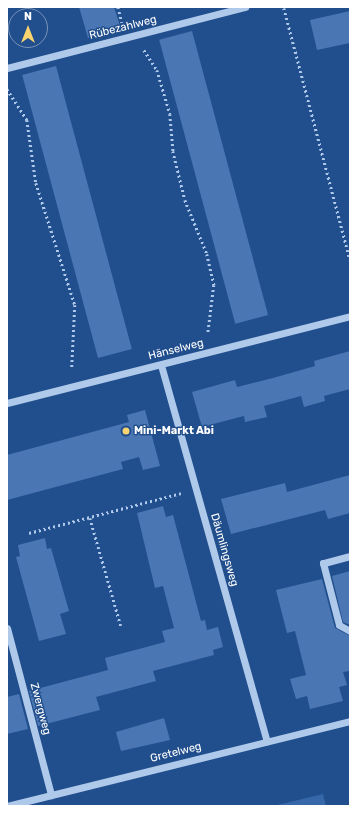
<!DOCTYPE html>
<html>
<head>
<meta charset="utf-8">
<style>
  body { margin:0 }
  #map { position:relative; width:357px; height:813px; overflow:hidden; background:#214e8c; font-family:Rubik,sans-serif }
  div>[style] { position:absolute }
  .green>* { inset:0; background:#3567a9 }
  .building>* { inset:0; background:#4a77b3; transform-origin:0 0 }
  .path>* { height:2.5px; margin-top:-1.25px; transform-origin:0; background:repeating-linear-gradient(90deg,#afc9eb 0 2px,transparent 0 5px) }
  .minor>* { height:7px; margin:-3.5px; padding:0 3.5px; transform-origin:3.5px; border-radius:3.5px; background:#afc9eb }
  .dots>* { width:11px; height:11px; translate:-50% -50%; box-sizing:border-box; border:2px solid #214e8c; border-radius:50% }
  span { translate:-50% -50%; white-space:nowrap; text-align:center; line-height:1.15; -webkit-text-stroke:3px #214e8c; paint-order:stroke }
  .street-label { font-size:11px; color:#fff }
  .poi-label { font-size:11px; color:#fff; font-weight:700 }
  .left { translate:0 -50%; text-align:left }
  .frame { position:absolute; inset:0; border:8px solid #fff; pointer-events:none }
  .north { position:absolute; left:8px; top:8px; width:40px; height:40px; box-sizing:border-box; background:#214e8c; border:1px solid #7a95ba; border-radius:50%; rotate:0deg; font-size:11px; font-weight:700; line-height:16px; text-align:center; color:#fff }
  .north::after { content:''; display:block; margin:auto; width:14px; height:18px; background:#f8d370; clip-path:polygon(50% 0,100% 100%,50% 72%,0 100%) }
</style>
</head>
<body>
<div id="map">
  <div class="green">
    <div style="clip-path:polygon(323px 794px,326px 806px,273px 806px)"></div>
  </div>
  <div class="building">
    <div style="clip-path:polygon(79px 7px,114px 7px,121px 29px,88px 38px)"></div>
    <div style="clip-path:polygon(350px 11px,350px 43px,317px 50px,310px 20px)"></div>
    <div style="left:192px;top:31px;width:294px;height:34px;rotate:75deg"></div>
    <div style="left:56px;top:66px;width:293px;height:35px;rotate:75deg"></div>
    <div style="clip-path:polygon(350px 351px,350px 389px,324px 396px,325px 401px,304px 407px,301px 396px,264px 406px,267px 417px,245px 422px,244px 416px,202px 427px,192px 392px,235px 380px,237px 387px,273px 378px,315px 366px,314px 361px)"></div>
    <div style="clip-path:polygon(145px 410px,160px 466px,143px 470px,139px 457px,121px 462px,123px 469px,7px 500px,7px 455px,129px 422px,127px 415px)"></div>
    <div style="clip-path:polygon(350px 475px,350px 513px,328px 519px,325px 510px,231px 534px,221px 499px,285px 483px,287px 492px)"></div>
    <div style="clip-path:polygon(163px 506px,166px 517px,173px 515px,201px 621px,205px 620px,207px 630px,218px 627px,223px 647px,213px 650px,214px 655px,153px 671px,156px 681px,96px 697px,100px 710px,38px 726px,29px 691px,108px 670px,105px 658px,165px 642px,162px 631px,174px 628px,163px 586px,155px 588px,137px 513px)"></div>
    <div style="clip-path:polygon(45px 538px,47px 549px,51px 548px,69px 611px,60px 614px,66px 634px,39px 641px,16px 557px,20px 556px,18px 545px)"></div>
    <div style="clip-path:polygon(350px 571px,350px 625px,343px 622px,332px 576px)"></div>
    <div style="clip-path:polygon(322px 579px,335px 628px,350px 636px,350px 671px,343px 672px,347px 685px,339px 687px,343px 701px,310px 709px,307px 696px,296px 699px,290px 679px,306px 675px,295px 631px,287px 633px,276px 590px)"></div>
    <div style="clip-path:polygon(19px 694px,28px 729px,7px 734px,7px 697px)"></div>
    <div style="clip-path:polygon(164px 718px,170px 740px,121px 751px,116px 732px)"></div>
  </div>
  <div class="path">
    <div style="left:118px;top:7px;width:16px;rotate:75deg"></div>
    <div style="left:284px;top:8px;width:260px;rotate:75.3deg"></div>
    <div style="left:144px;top:50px;width:24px;rotate:57deg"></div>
    <div style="left:157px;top:70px;width:46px;rotate:73.5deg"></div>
    <div style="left:170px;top:114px;width:37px;rotate:85deg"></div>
    <div style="left:173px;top:151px;width:50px;rotate:76.2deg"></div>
    <div style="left:185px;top:200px;width:58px;rotate:67.8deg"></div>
    <div style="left:207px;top:254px;width:32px;rotate:77deg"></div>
    <div style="left:214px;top:285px;width:48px;rotate:97.1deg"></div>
    <div style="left:7px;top:89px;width:37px;rotate:57deg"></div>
    <div style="left:27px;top:120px;width:64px;rotate:81.9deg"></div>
    <div style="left:36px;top:183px;width:128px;rotate:72.3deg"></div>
    <div style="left:75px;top:305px;width:62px;rotate:92.8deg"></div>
    <div style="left:90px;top:518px;width:112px;rotate:74deg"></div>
    <div style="left:29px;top:533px;width:157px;rotate:-14.7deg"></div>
  </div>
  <div class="minor">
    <div style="left:7px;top:68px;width:246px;rotate:-14.4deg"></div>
    <div style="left:161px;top:365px;width:391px;rotate:74.3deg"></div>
    <div style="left:7px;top:403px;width:354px;rotate:-14.2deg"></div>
    <div style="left:350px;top:556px;width:28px;rotate:165deg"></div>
    <div style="left:323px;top:563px;width:64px;rotate:75.5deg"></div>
    <div style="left:339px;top:625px;width:13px;rotate:29deg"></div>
    <div style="left:7px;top:628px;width:173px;rotate:75.2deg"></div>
    <div style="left:7px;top:806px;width:353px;rotate:-13.9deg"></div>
  </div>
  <div class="dots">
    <div style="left:126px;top:431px;background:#f8d370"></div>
  </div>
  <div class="street-label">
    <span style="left:123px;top:28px;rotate:-14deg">Rübezahlweg</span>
    <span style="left:176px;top:350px;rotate:-14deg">Hänselweg</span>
    <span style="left:224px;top:550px;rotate:74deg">Däumlingsweg</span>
    <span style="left:40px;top:709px;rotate:75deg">Zwergweg</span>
    <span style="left:176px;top:753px;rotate:-14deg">Gretelweg</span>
  </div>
  <div class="poi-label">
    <span class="left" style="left:134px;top:431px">Mini-Markt Abi</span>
  </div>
  <div class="frame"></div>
  <div class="north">N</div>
</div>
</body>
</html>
